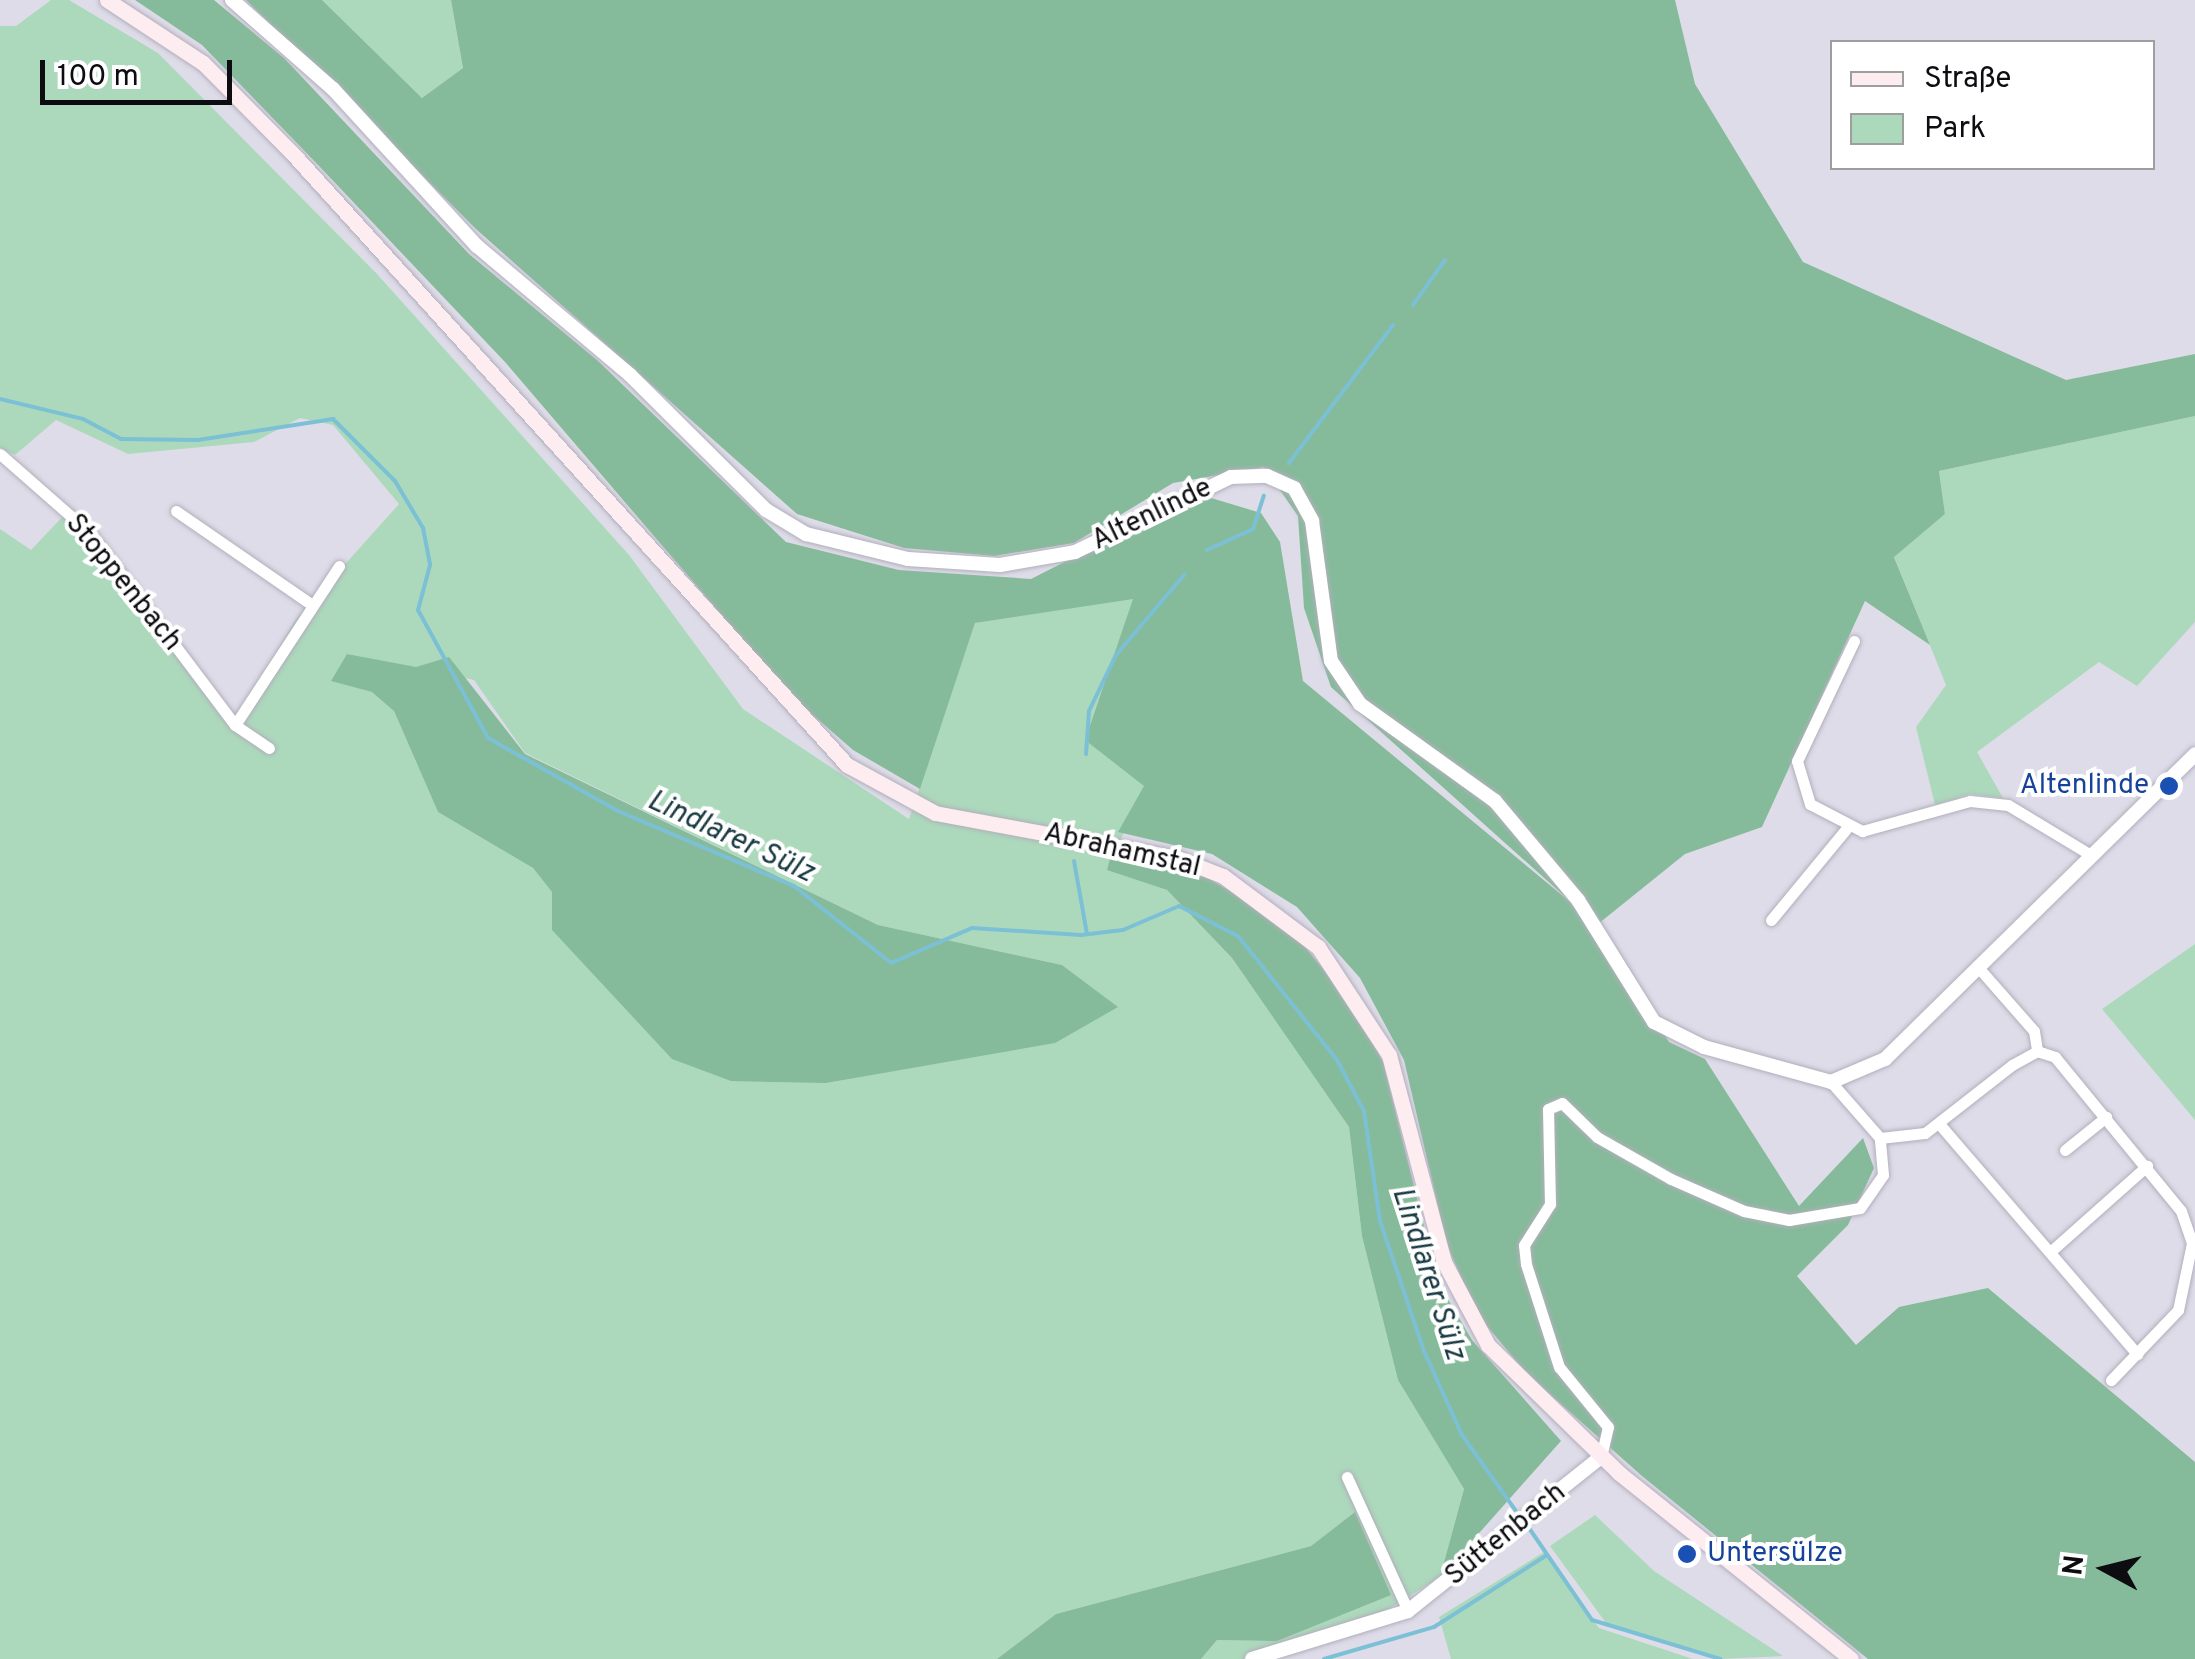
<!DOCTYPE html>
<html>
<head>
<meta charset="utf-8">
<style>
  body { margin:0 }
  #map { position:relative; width:2195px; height:1659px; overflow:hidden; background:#dfdce9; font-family:Overpass,sans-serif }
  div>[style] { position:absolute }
  .green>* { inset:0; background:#acd9bc }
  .forest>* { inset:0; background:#85bb9a }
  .stream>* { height:4px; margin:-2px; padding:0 2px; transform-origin:2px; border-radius:2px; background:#7cc0d5 }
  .roads { filter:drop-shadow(0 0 2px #b1afbb) drop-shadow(0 0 2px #b1afbb) }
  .minor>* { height:11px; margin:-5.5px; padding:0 5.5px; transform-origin:5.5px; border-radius:5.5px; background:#fff }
  .tertiary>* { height:14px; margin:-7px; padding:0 7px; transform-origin:7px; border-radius:7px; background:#fff }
  .secondary>* { height:15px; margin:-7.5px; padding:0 7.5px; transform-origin:7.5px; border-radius:7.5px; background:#fdedf1 }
  .dots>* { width:28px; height:28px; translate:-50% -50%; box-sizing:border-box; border:5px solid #fff; border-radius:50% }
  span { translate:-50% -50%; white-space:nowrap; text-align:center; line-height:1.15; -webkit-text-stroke:8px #fff; paint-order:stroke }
  .street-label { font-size:28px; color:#0d0c10 }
  .transit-label { font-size:28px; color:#164399 }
  .right { translate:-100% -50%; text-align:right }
  .left { translate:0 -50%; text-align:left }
  .water-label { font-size:30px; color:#193a43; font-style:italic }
  .legend { position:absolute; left:1830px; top:40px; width:325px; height:130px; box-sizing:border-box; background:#fff; border:2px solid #9e9e9f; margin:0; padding:12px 18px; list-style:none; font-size:30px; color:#0d0c10 }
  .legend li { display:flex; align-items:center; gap:20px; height:50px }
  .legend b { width:50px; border:2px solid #9e9e9f }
  .north { position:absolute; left:2055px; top:1519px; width:100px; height:100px; -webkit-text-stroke:8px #fff; paint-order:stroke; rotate:277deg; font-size:28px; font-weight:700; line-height:40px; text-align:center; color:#0d0c10 }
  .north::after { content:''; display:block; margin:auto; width:35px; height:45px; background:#0d0c10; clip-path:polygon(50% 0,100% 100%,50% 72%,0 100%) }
  .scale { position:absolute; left:40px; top:60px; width:192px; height:45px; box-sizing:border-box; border:5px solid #0d0c10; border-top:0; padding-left:12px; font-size:30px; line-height:35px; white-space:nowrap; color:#0d0c10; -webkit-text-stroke:8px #fff; paint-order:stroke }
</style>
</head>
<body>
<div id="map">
  <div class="green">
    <div style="clip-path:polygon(evenodd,51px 0,69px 0,158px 53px,377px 274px,629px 555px,743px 709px,909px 819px,975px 623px,1134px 598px,1085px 739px,1145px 786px,1107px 869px,1167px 890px,1232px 958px,1349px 1127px,1362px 1236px,1398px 1380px,1464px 1489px,1440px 1577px,1366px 1623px,1244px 1659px,1201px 1659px,1217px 1640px,1277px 1641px,1354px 1513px,1311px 1546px,1056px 1614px,997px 1659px,0 1659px,0 529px,31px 550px,67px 512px,234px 723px,296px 619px,399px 504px,333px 425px,300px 418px,254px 442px,128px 454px,56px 420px,15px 455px,0 448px,0 26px,16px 26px,51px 0,347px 654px,474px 680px,525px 753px,878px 925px,1062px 965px,1117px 1007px,928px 1064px,826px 1083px,552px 892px,533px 868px,438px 812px,394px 711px,347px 654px)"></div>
    <div style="clip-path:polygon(322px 0,451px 0,463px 68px,422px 98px)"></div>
    <div style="clip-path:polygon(2195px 416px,2195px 622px,2137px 686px,2099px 662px,1977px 752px,2003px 798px,1970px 794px,1935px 805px,1916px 727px,1946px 685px,1894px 556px,1945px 514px,1939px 471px)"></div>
    <div style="clip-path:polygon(2195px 944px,2195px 1120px,2102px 1009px)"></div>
    <div style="clip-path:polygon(1595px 1515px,1654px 1571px,1783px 1656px,1720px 1659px,1606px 1623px,1550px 1546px)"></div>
    <div style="clip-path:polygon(1544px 1552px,1599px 1628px,1693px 1659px,1451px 1659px,1439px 1617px)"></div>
  </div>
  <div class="forest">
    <div style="clip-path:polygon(135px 0,214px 0,284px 58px,469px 254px,597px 360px,786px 542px,899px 570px,1031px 579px,1198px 494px,1261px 513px,1280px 542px,1303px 681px,1580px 910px,1331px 687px,1304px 608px,1298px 516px,1264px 467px,1173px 483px,1074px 543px,994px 556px,904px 548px,797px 514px,476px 229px,246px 0,322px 0,422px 98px,463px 68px,451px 0,1675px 0,1695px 84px,1803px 262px,2066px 380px,2195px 354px,2195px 416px,1939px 471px,1945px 514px,1894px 557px,1930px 645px,1865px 601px,1762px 827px,1685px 854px,1598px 924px,1669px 1042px,1705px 1059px,1799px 1206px,1863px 1138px,1874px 1168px,1848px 1225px,1797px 1276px,1856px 1345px,1899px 1307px,1988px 1288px,2195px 1462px,2195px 1659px,1868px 1659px,1642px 1476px,1526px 1373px,1477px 1314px,1447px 1245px,1404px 1060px,1360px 978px,1297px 907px,1212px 854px,1118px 832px,1144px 786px,1085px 740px,1133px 599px,975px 623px,920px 789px,853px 750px,790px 695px,505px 362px,320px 167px,202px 45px)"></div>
    <div style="clip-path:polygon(347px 654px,416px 667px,449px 657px,525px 754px,878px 925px,1062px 965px,1118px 1007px,1055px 1043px,826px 1083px,731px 1081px,672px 1059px,552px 930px,552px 892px,533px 868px,438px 812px,394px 711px,372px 692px,331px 681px)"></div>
    <div style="clip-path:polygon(1112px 851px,1206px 877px,1252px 904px,1305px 947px,1352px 1004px,1383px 1062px,1438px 1282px,1472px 1340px,1561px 1441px,1440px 1577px,1464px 1489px,1398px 1380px,1362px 1236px,1349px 1127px,1232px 958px,1167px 890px,1107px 870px)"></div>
    <div style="clip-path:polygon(1355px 1512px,1391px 1595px,1277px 1641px,1217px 1640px,1201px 1659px,997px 1659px,1056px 1614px,1311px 1546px)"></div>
  </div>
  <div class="stream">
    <div style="left:1413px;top:305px;width:55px;rotate:-54.6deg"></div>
    <div style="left:0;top:399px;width:85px;rotate:13.5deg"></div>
    <div style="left:83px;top:419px;width:43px;rotate:27.8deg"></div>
    <div style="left:121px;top:439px;width:77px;rotate:0.7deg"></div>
    <div style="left:198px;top:440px;width:137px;rotate:-8.8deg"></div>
    <div style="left:333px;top:419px;width:88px;rotate:45deg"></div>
    <div style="left:395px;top:481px;width:55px;rotate:59.2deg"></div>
    <div style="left:423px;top:528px;width:38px;rotate:79deg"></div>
    <div style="left:430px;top:565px;width:47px;rotate:104.9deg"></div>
    <div style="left:418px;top:610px;width:146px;rotate:61.3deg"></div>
    <div style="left:488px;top:738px;width:149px;rotate:29.3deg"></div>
    <div style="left:618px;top:811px;width:191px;rotate:23.1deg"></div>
    <div style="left:794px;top:886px;width:124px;rotate:38.4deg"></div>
    <div style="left:891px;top:963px;width:88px;rotate:-23.4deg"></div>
    <div style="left:972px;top:928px;width:109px;rotate:3.7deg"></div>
    <div style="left:1081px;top:935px;width:42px;rotate:-6.8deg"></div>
    <div style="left:1123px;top:930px;width:61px;rotate:-23.2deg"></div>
    <div style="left:1179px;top:906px;width:66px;rotate:27deg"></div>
    <div style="left:1238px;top:936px;width:159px;rotate:51.4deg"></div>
    <div style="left:1337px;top:1060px;width:58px;rotate:62.1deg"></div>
    <div style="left:1364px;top:1111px;width:111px;rotate:81.7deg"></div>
    <div style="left:1380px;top:1221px;width:137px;rotate:71.3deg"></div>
    <div style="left:1424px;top:1351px;width:92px;rotate:65.7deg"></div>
    <div style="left:1462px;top:1435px;width:93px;rotate:54.6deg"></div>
    <div style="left:1289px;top:463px;width:173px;rotate:-53deg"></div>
    <div style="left:1207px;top:550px;width:51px;rotate:-24.5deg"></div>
    <div style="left:1253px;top:529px;width:35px;rotate:-72deg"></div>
    <div style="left:1086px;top:754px;width:43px;rotate:-86deg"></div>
    <div style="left:1089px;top:711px;width:62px;rotate:-64.3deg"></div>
    <div style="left:1116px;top:655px;width:106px;rotate:-49.6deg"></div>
    <div style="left:1074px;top:861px;width:74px;rotate:79.9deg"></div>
    <div style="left:1529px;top:1528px;width:112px;rotate:55.6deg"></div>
    <div style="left:1592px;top:1620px;width:134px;rotate:16.9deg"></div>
    <div style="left:1324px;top:1659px;width:115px;rotate:-16.2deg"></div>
    <div style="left:1434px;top:1627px;width:134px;rotate:-32.5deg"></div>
  </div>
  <div class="roads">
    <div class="minor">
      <div style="left:0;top:454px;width:121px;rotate:41.3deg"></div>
      <div style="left:91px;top:534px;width:239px;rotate:53deg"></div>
      <div style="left:235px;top:725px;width:41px;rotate:34.1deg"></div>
      <div style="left:176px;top:511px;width:160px;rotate:34.6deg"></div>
      <div style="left:1854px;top:641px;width:133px;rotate:115.4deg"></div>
      <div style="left:1797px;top:761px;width:45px;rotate:73.2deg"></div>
      <div style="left:1810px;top:804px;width:59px;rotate:27.4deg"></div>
      <div style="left:1862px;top:831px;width:112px;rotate:-15.5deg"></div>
      <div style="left:1970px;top:801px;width:38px;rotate:6deg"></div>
      <div style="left:2008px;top:805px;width:97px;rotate:31.1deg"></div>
      <div style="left:235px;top:725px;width:190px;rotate:-56.8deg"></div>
      <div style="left:1771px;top:920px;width:118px;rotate:-50.5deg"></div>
      <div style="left:1977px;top:966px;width:86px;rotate:48.8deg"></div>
      <div style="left:2034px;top:1031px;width:20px;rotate:81deg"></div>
      <div style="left:1941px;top:1126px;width:301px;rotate:49.3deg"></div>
      <div style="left:1880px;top:1138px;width:45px;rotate:-6.3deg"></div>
      <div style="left:1925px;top:1133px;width:110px;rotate:-38deg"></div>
      <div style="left:2012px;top:1065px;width:29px;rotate:-29deg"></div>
      <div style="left:2037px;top:1051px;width:19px;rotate:18deg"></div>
      <div style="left:2055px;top:1057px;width:199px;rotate:50.7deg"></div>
      <div style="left:2181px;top:1211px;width:34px;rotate:71deg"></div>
      <div style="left:2192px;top:1243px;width:68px;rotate:101.8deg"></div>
      <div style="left:2178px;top:1310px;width:97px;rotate:133.7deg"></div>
      <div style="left:2065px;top:1150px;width:53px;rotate:-38.8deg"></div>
      <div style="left:2050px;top:1252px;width:130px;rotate:-41.6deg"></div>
      <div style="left:1601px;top:1457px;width:31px;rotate:-77deg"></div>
      <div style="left:1608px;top:1427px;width:77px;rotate:-129.2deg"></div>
      <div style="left:1559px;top:1367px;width:108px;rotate:-107.8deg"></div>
      <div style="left:1526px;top:1264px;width:19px;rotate:-96deg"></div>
      <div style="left:1524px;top:1245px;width:49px;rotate:-57.6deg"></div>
      <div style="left:1550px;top:1204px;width:95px;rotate:-91.2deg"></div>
      <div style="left:1548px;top:1109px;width:15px;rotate:-23deg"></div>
      <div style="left:1562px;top:1103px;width:49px;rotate:44.2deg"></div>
      <div style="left:1597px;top:1137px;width:85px;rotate:29.6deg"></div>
      <div style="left:1671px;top:1179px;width:80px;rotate:23.7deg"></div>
      <div style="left:1744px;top:1211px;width:46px;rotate:11.3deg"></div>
      <div style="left:1789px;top:1220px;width:72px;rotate:-9.6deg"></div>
      <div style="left:1860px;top:1208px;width:40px;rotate:-55.1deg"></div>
      <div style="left:1883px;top:1175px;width:37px;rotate:-95deg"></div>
      <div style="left:1880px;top:1138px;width:74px;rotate:-131.2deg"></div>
      <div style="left:1347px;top:1477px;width:147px;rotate:65.5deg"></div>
    </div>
    <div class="tertiary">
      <div style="left:232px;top:0;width:135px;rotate:41.4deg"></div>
      <div style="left:333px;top:89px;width:213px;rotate:47.5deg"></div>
      <div style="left:477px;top:246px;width:200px;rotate:40.1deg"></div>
      <div style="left:630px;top:375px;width:192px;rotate:44.8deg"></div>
      <div style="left:766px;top:510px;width:47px;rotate:31deg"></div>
      <div style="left:806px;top:534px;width:105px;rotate:13.8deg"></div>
      <div style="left:908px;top:559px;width:92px;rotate:3.7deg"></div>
      <div style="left:1000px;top:565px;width:76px;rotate:-9.8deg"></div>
      <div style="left:1075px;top:552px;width:173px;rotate:-25.7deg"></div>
      <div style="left:1231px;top:477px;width:36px;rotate:-2deg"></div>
      <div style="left:1267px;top:476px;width:30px;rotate:24deg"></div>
      <div style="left:1294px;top:488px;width:38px;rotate:61deg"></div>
      <div style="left:1312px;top:521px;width:141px;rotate:82.3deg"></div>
      <div style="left:1331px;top:661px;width:52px;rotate:56deg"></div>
      <div style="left:1360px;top:704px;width:166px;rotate:35.7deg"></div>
      <div style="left:1495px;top:801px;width:129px;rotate:50deg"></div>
      <div style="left:1578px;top:900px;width:144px;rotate:58.1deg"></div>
      <div style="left:1654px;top:1022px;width:56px;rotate:26.6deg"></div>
      <div style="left:1704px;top:1047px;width:132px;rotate:15.4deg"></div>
      <div style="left:1831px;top:1082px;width:59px;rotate:-23.1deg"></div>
      <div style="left:1885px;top:1059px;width:435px;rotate:-44.5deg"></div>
      <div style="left:1252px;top:1659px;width:163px;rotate:-17.1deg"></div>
      <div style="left:1408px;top:1611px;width:247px;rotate:-38.6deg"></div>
    </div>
    <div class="secondary">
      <div style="left:107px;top:0;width:115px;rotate:33.3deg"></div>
      <div style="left:203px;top:63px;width:128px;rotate:45.3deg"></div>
      <div style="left:293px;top:154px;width:825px;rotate:47.8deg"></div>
      <div style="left:847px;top:765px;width:100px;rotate:28.6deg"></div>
      <div style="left:935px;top:813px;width:246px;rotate:10.5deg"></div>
      <div style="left:1177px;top:858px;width:49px;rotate:21.4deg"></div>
      <div style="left:1223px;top:876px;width:119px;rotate:36.8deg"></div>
      <div style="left:1318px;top:947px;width:129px;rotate:56.7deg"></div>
      <div style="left:1389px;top:1055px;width:214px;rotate:75.1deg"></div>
      <div style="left:1444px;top:1262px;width:94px;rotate:62.1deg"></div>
      <div style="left:1488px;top:1345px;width:183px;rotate:44.3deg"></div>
      <div style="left:1619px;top:1473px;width:297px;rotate:38.7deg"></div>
    </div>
  </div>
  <div class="dots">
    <div style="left:2169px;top:786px;background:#1a4fb4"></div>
    <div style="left:1687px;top:1554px;background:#1a4fb4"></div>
  </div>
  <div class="street-label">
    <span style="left:1152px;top:515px;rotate:-26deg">Altenlinde</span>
    <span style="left:123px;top:583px;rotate:51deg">Stoppenbach</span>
    <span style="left:1122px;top:851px;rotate:13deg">Abrahamstal</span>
    <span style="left:1506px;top:1535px;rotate:-39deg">Süttenbach</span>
  </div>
  <div class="transit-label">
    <span class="right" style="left:2149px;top:786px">Altenlinde</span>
    <span class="left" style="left:1707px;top:1554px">Untersülze</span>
  </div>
  <div class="water-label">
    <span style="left:730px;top:838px;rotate:25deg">Lindlarer Sülz</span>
    <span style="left:1427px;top:1274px;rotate:72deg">Lindlarer Sülz</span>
  </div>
  <ul class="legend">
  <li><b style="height:12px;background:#fdedf1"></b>Straße</li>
  <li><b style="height:28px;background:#acd9bc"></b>Park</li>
  </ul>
  <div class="north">N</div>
  <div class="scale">100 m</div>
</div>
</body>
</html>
